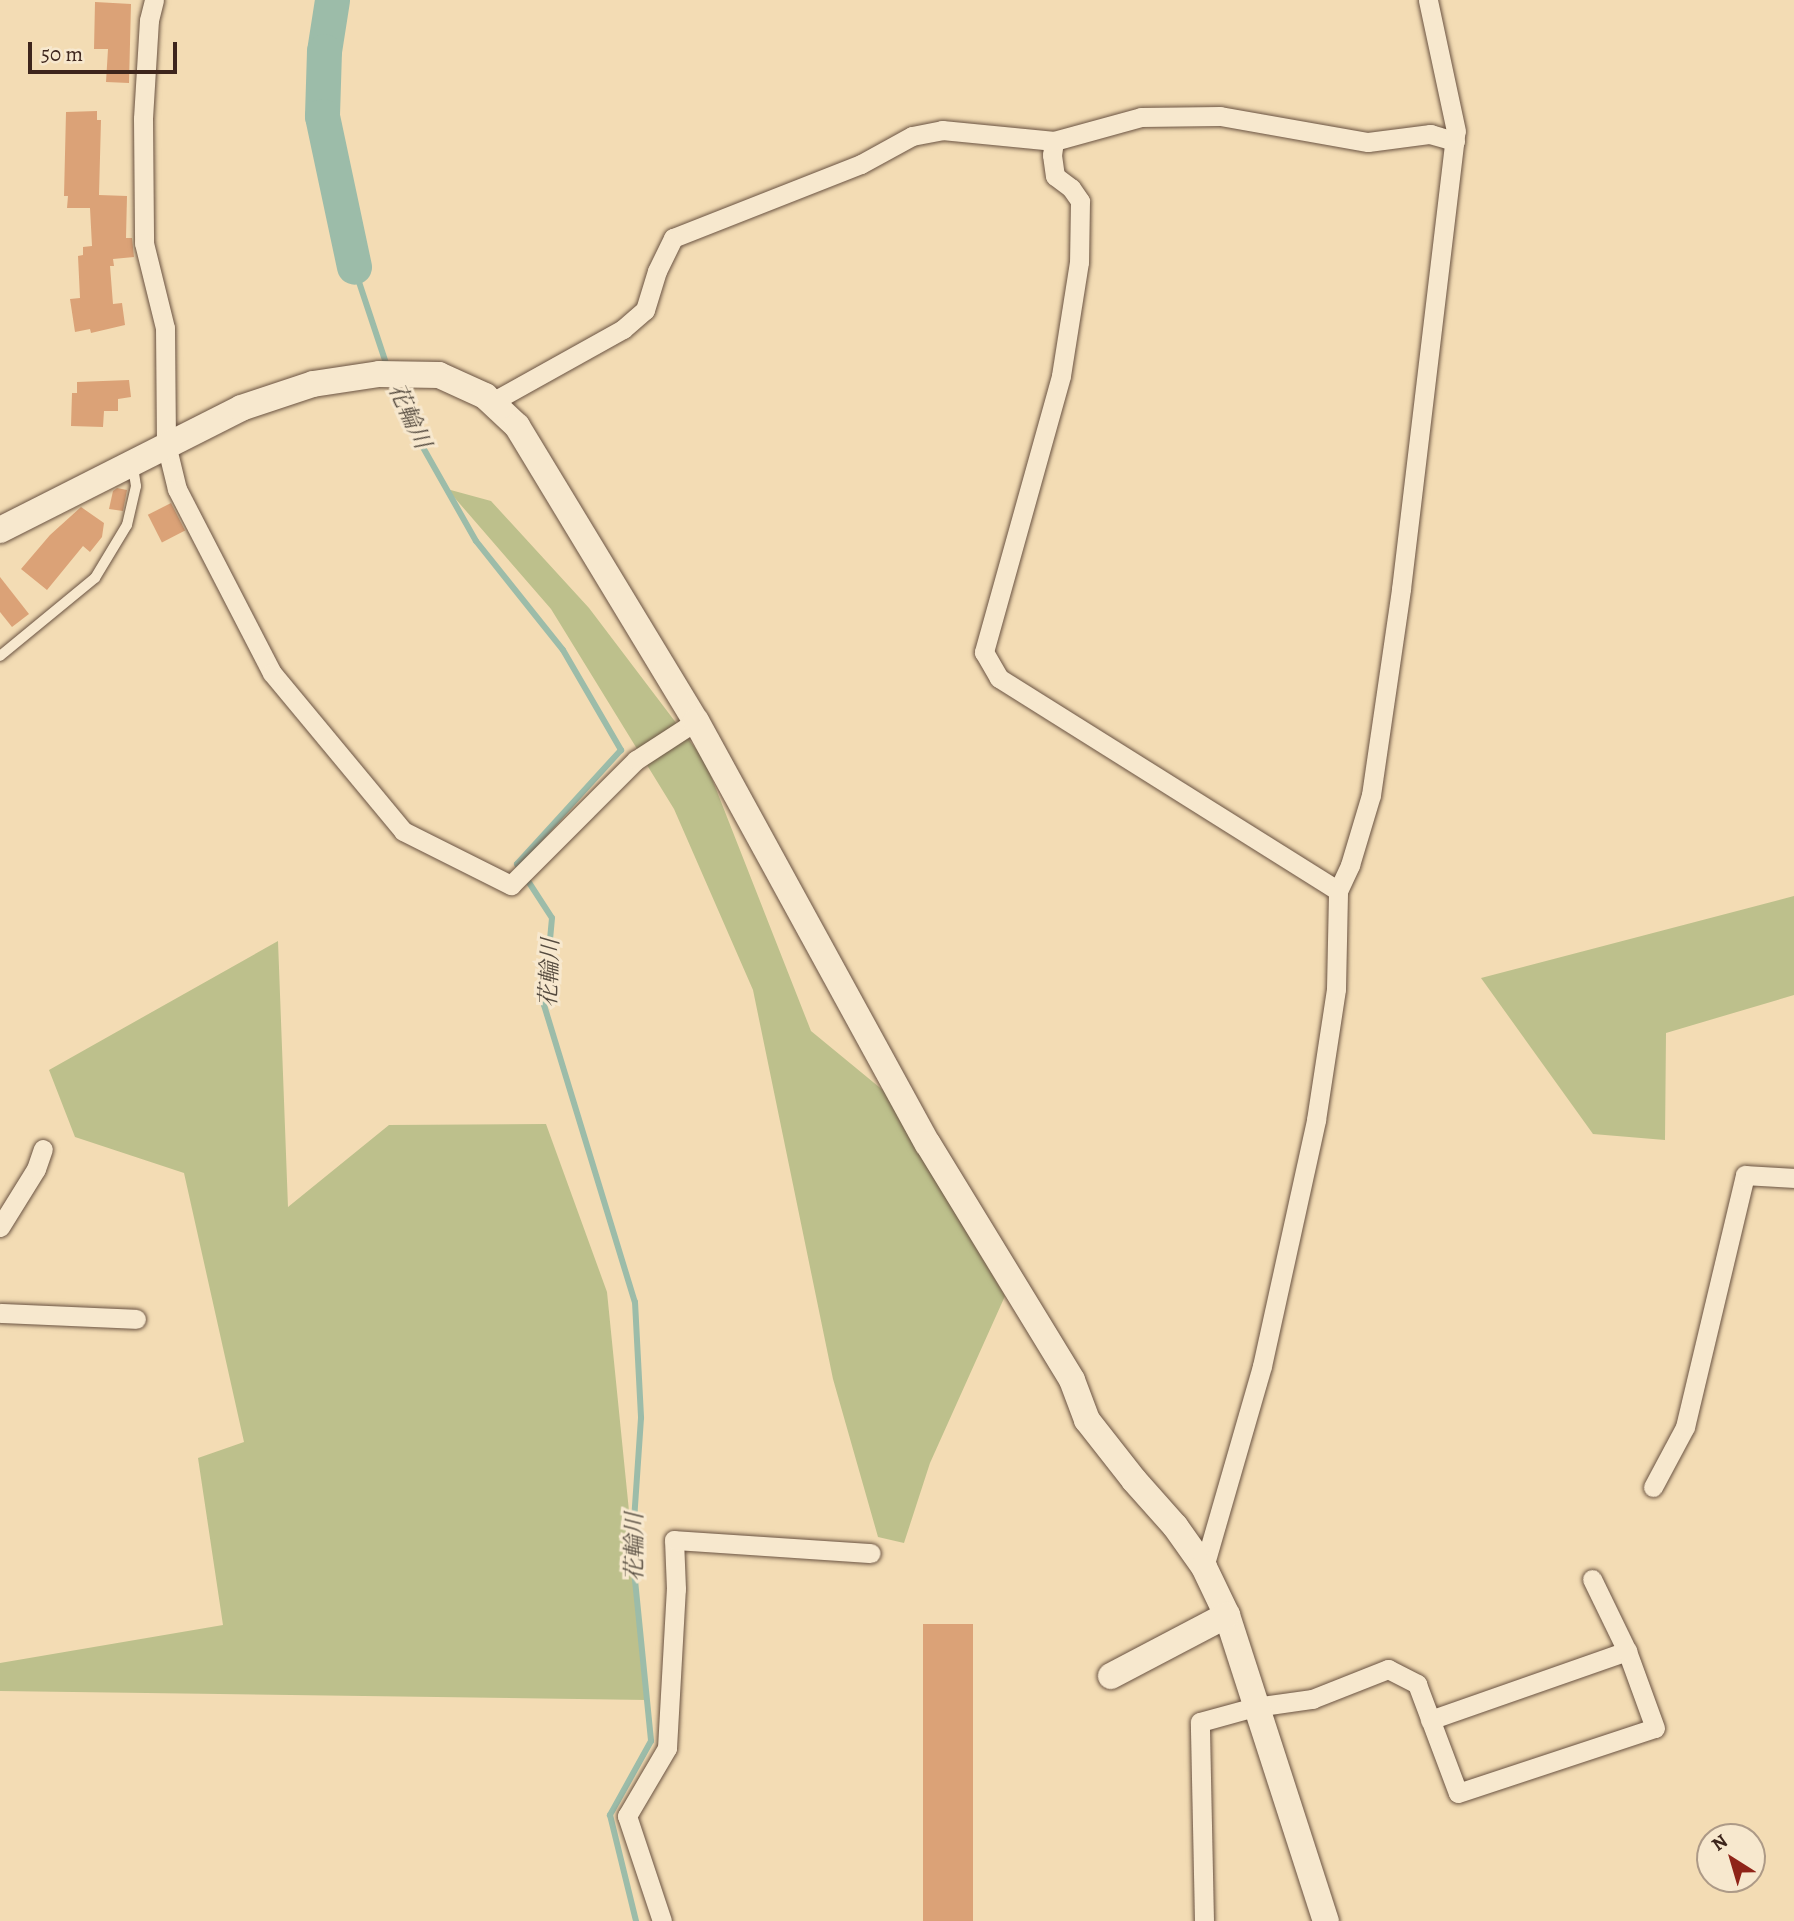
<!DOCTYPE html>
<html>
<head>
<meta charset="utf-8">
<style>
  body { margin:0 }
  #map { position:relative; width:1794px; height:1921px; overflow:hidden; background:#f3dcb4; font-family:Alegreya,"Noto Serif JP",serif }
  div>[style] { position:absolute }
  .green>* { inset:0; background:#bdc08c }
  .stream>* { height:6px; margin:-3px; padding:0 3px; transform-origin:3px; border-radius:3px; background:#9cbca9 }
  .river>* { height:35px; margin:-17.5px; padding:0 17.5px; transform-origin:17.5px; border-radius:17.5px; background:#9cbca9 }
  .building>* { inset:0; background:#dba277; transform-origin:0 0 }
  .roads { filter:drop-shadow(0 0 2px #6a5342) drop-shadow(0 0 2px #6a5342) }
  .lane>* { height:10px; margin:-5px; padding:0 5px; transform-origin:5px; border-radius:5px; background:#f7e8ce }
  .street>* { height:19px; margin:-9.5px; padding:0 9.5px; transform-origin:9.5px; border-radius:9.5px; background:#f7e8ce }
  .secondary>* { height:26px; margin:-13px; padding:0 13px; transform-origin:13px; border-radius:13px; background:#f7e8ce }
  span { translate:-50% -50%; white-space:nowrap; text-align:center; line-height:1.15; -webkit-text-stroke:6px #f7e8ce; paint-order:stroke }
  .water-label { font-size:23px; color:#554b3f; font-style:italic }
  .north { position:absolute; left:1696px; top:1823px; width:70px; height:70px; box-sizing:border-box; background:#f7e8ce; border:2px solid #ad9a87; border-radius:50%; rotate:323deg; font-size:19px; font-weight:700; line-height:28px; text-align:center; color:#3d251c }
  .north::after { content:''; display:block; margin:auto; width:24px; height:32px; background:#8f2418; clip-path:polygon(50% 0,100% 100%,50% 72%,0 100%) }
  .scale { position:absolute; left:28px; top:42px; width:149px; height:32px; box-sizing:border-box; border:4px solid #3d251c; border-top:0; padding-left:9px; font-size:21px; line-height:24px; white-space:nowrap; color:#3d251c; -webkit-text-stroke:5px #f7e8ce; paint-order:stroke }
</style>
</head>
<body>
<div id="map">
  <div class="green">
    <div style="clip-path:polygon(447px 489px,491px 501px,589px 608px,705px 761px,811px 1031px,890px 1096px,947px 1200px,1005px 1296px,930px 1463px,904px 1543px,878px 1537px,833px 1379px,753px 990px,674px 809px,551px 609px)"></div>
    <div style="clip-path:polygon(1794px 896px,1794px 995px,1666px 1033px,1665px 1140px,1593px 1134px,1481px 978px)"></div>
    <div style="clip-path:polygon(278px 941px,288px 1207px,389px 1125px,546px 1124px,607px 1292px,648px 1700px,0 1691px,0 1663px,223px 1625px,198px 1458px,244px 1442px,184px 1173px,75px 1137px,49px 1070px)"></div>
  </div>
  <div class="stream">
    <div style="left:354px;top:267px;width:104px;rotate:71.6deg"></div>
    <div style="left:391px;top:380px;width:26px;rotate:72deg"></div>
    <div style="left:399px;top:405px;width:156px;rotate:60.5deg"></div>
    <div style="left:476px;top:541px;width:139px;rotate:51.4deg"></div>
    <div style="left:563px;top:650px;width:116px;rotate:59.9deg"></div>
    <div style="left:621px;top:750px;width:154px;rotate:132.4deg"></div>
    <div style="left:517px;top:864px;width:64px;rotate:57.1deg"></div>
    <div style="left:552px;top:918px;width:87px;rotate:95.3deg"></div>
    <div style="left:544px;top:1005px;width:311px;rotate:73deg"></div>
    <div style="left:635px;top:1302px;width:116px;rotate:87deg"></div>
    <div style="left:641px;top:1418px;width:132px;rotate:93.9deg"></div>
    <div style="left:632px;top:1550px;width:192px;rotate:84.3deg"></div>
    <div style="left:651px;top:1741px;width:85px;rotate:119deg"></div>
    <div style="left:610px;top:1815px;width:109px;rotate:76.2deg"></div>
  </div>
  <div class="river">
    <div style="left:332px;top:0;width:52px;rotate:98.9deg"></div>
    <div style="left:324px;top:51px;width:65px;rotate:91.8deg"></div>
    <div style="left:322px;top:116px;width:154px;rotate:78deg"></div>
  </div>
  <div class="building">
    <div style="clip-path:polygon(95px 2px,131px 4px,129px 83px,106px 82px,108px 49px,94px 49px)"></div>
    <div style="clip-path:polygon(97px 111px,97px 120px,101px 120px,99px 195px,127px 196px,126px 238px,132px 238px,134px 257px,113px 259px,114px 266px,110px 266px,113px 304px,122px 303px,125px 325px,91px 333px,90px 329px,75px 332px,70px 299px,80px 298px,78px 256px,83px 255px,83px 247px,92px 246px,90px 208px,67px 208px,68px 196px,64px 196px,66px 112px)"></div>
    <div style="clip-path:polygon(129px 380px,131px 397px,118px 399px,118px 411px,104px 411px,103px 427px,71px 426px,72px 393px,77px 393px,77px 382px)"></div>
    <div style="clip-path:polygon(117px 488px,127px 490px,123px 511px,109px 509px,113px 491px)"></div>
    <div style="left:171px;top:503px;width:31px;height:26px;rotate:63deg"></div>
    <div style="clip-path:polygon(81px 507px,104px 523px,102px 537px,90px 552px,83px 546px,47px 590px,21px 569px,50px 535px)"></div>
    <div style="clip-path:polygon(0 577px,29px 614px,12px 627px,0 612px)"></div>
    <div style="left:923px;top:1624px;width:50px;height:297px"></div>
  </div>
  <div class="roads">
    <div class="lane">
      <div style="left:0;top:656px;width:123px;rotate:-39.4deg"></div>
      <div style="left:95px;top:578px;width:62px;rotate:-58.9deg"></div>
      <div style="left:127px;top:525px;width:40px;rotate:-77deg"></div>
      <div style="left:136px;top:486px;width:20px;rotate:-99deg"></div>
    </div>
    <div class="street">
      <div style="left:154px;top:0;width:21px;rotate:104deg"></div>
      <div style="left:149px;top:20px;width:99px;rotate:93.5deg"></div>
      <div style="left:143px;top:119px;width:124px;rotate:89.5deg"></div>
      <div style="left:144px;top:243px;width:88px;rotate:76.1deg"></div>
      <div style="left:165px;top:328px;width:116px;rotate:89.5deg"></div>
      <div style="left:166px;top:444px;width:46px;rotate:76.3deg"></div>
      <div style="left:177px;top:489px;width:207px;rotate:62.7deg"></div>
      <div style="left:272px;top:673px;width:205px;rotate:50.3deg"></div>
      <div style="left:403px;top:831px;width:121px;rotate:26.6deg"></div>
      <div style="left:511px;top:885px;width:177px;rotate:-45deg"></div>
      <div style="left:636px;top:760px;width:72px;rotate:-33deg"></div>
      <div style="left:1054px;top:141px;width:14px;rotate:98deg"></div>
      <div style="left:1052px;top:155px;width:21px;rotate:82deg"></div>
      <div style="left:1055px;top:176px;width:20px;rotate:37deg"></div>
      <div style="left:1071px;top:188px;width:16px;rotate:55deg"></div>
      <div style="left:1080px;top:201px;width:61px;rotate:90.9deg"></div>
      <div style="left:1079px;top:262px;width:115px;rotate:99deg"></div>
      <div style="left:1061px;top:376px;width:287px;rotate:105.6deg"></div>
      <div style="left:984px;top:652px;width:30px;rotate:60deg"></div>
      <div style="left:999px;top:678px;width:400px;rotate:32.1deg"></div>
      <div style="left:492px;top:402px;width:150px;rotate:-29.1deg"></div>
      <div style="left:623px;top:329px;width:29px;rotate:-41deg"></div>
      <div style="left:645px;top:310px;width:41px;rotate:-72.9deg"></div>
      <div style="left:657px;top:271px;width:37px;rotate:-64deg"></div>
      <div style="left:673px;top:238px;width:202px;rotate:-21.5deg"></div>
      <div style="left:861px;top:164px;width:58px;rotate:-28.8deg"></div>
      <div style="left:912px;top:136px;width:31px;rotate:-11deg"></div>
      <div style="left:942px;top:130px;width:113px;rotate:5.6deg"></div>
      <div style="left:1054px;top:141px;width:90px;rotate:-15.4deg"></div>
      <div style="left:1141px;top:117px;width:79px;rotate:-0.7deg"></div>
      <div style="left:1220px;top:116px;width:150px;rotate:10deg"></div>
      <div style="left:1368px;top:142px;width:63px;rotate:-7.4deg"></div>
      <div style="left:1430px;top:134px;width:26px;rotate:16deg"></div>
      <div style="left:0;top:1227px;width:68px;rotate:-58.2deg"></div>
      <div style="left:36px;top:1169px;width:21px;rotate:-71deg"></div>
      <div style="left:0;top:1313px;width:136px;rotate:2.5deg"></div>
      <div style="left:1653px;top:1487px;width:68px;rotate:-61.9deg"></div>
      <div style="left:1685px;top:1427px;width:259px;rotate:-76.6deg"></div>
      <div style="left:1745px;top:1175px;width:49px;rotate:3.5deg"></div>
      <div style="left:1204px;top:1567px;width:209px;rotate:-73.9deg"></div>
      <div style="left:1262px;top:1366px;width:252px;rotate:-77.6deg"></div>
      <div style="left:1316px;top:1120px;width:133px;rotate:-81.3deg"></div>
      <div style="left:1336px;top:989px;width:98px;rotate:-88.8deg"></div>
      <div style="left:1338px;top:891px;width:29px;rotate:-65deg"></div>
      <div style="left:1350px;top:865px;width:73px;rotate:-73.3deg"></div>
      <div style="left:1371px;top:795px;width:208px;rotate:-81.7deg"></div>
      <div style="left:1401px;top:589px;width:461px;rotate:-83.2deg"></div>
      <div style="left:1456px;top:131px;width:134px;rotate:-102.1deg"></div>
      <div style="left:1430px;top:1720px;width:209px;rotate:-19.3deg"></div>
      <div style="left:662px;top:1921px;width:111px;rotate:-108.4deg"></div>
      <div style="left:627px;top:1816px;width:79px;rotate:-59.5deg"></div>
      <div style="left:667px;top:1748px;width:159px;rotate:-86.8deg"></div>
      <div style="left:676px;top:1589px;width:49px;rotate:-92.3deg"></div>
      <div style="left:674px;top:1540px;width:197px;rotate:3.8deg"></div>
      <div style="left:1204px;top:1921px;width:199px;rotate:-91.2deg"></div>
      <div style="left:1200px;top:1722px;width:57px;rotate:-15.3deg"></div>
      <div style="left:1255px;top:1707px;width:58px;rotate:-8deg"></div>
      <div style="left:1312px;top:1699px;width:82px;rotate:-21.5deg"></div>
      <div style="left:1388px;top:1669px;width:33px;rotate:27deg"></div>
      <div style="left:1417px;top:1684px;width:116px;rotate:69.4deg"></div>
      <div style="left:1458px;top:1793px;width:207px;rotate:-18.3deg"></div>
      <div style="left:1655px;top:1728px;width:82px;rotate:-110deg"></div>
      <div style="left:1627px;top:1651px;width:80px;rotate:-115.9deg"></div>
    </div>
    <div class="secondary">
      <div style="left:0;top:530px;width:270px;rotate:-26.8deg"></div>
      <div style="left:241px;top:408px;width:76px;rotate:-18.4deg"></div>
      <div style="left:313px;top:384px;width:67px;rotate:-8.6deg"></div>
      <div style="left:379px;top:374px;width:60px;rotate:1deg"></div>
      <div style="left:439px;top:375px;width:51px;rotate:24.5deg"></div>
      <div style="left:485px;top:396px;width:44px;rotate:43.2deg"></div>
      <div style="left:517px;top:426px;width:345px;rotate:58.8deg"></div>
      <div style="left:696px;top:721px;width:482px;rotate:61.3deg"></div>
      <div style="left:928px;top:1144px;width:276px;rotate:58.6deg"></div>
      <div style="left:1072px;top:1380px;width:43px;rotate:69.4deg"></div>
      <div style="left:1087px;top:1420px;width:76px;rotate:51.9deg"></div>
      <div style="left:1134px;top:1480px;width:62px;rotate:48.3deg"></div>
      <div style="left:1175px;top:1526px;width:50px;rotate:54.7deg"></div>
      <div style="left:1204px;top:1567px;width:53px;rotate:64.4deg"></div>
      <div style="left:1227px;top:1615px;width:322px;rotate:72.1deg"></div>
      <div style="left:1111px;top:1676px;width:131px;rotate:-27.7deg"></div>
    </div>
  </div>
  <div class="water-label">
    <span style="left:409px;top:416px;rotate:65deg">花輪川</span>
    <span style="left:550px;top:973px;rotate:-88deg">花輪川</span>
    <span style="left:635px;top:1547px;rotate:-90deg">花輪川</span>
  </div>
  <div class="north">N</div>
  <div class="scale">50 m</div>
</div>
</body>
</html>
